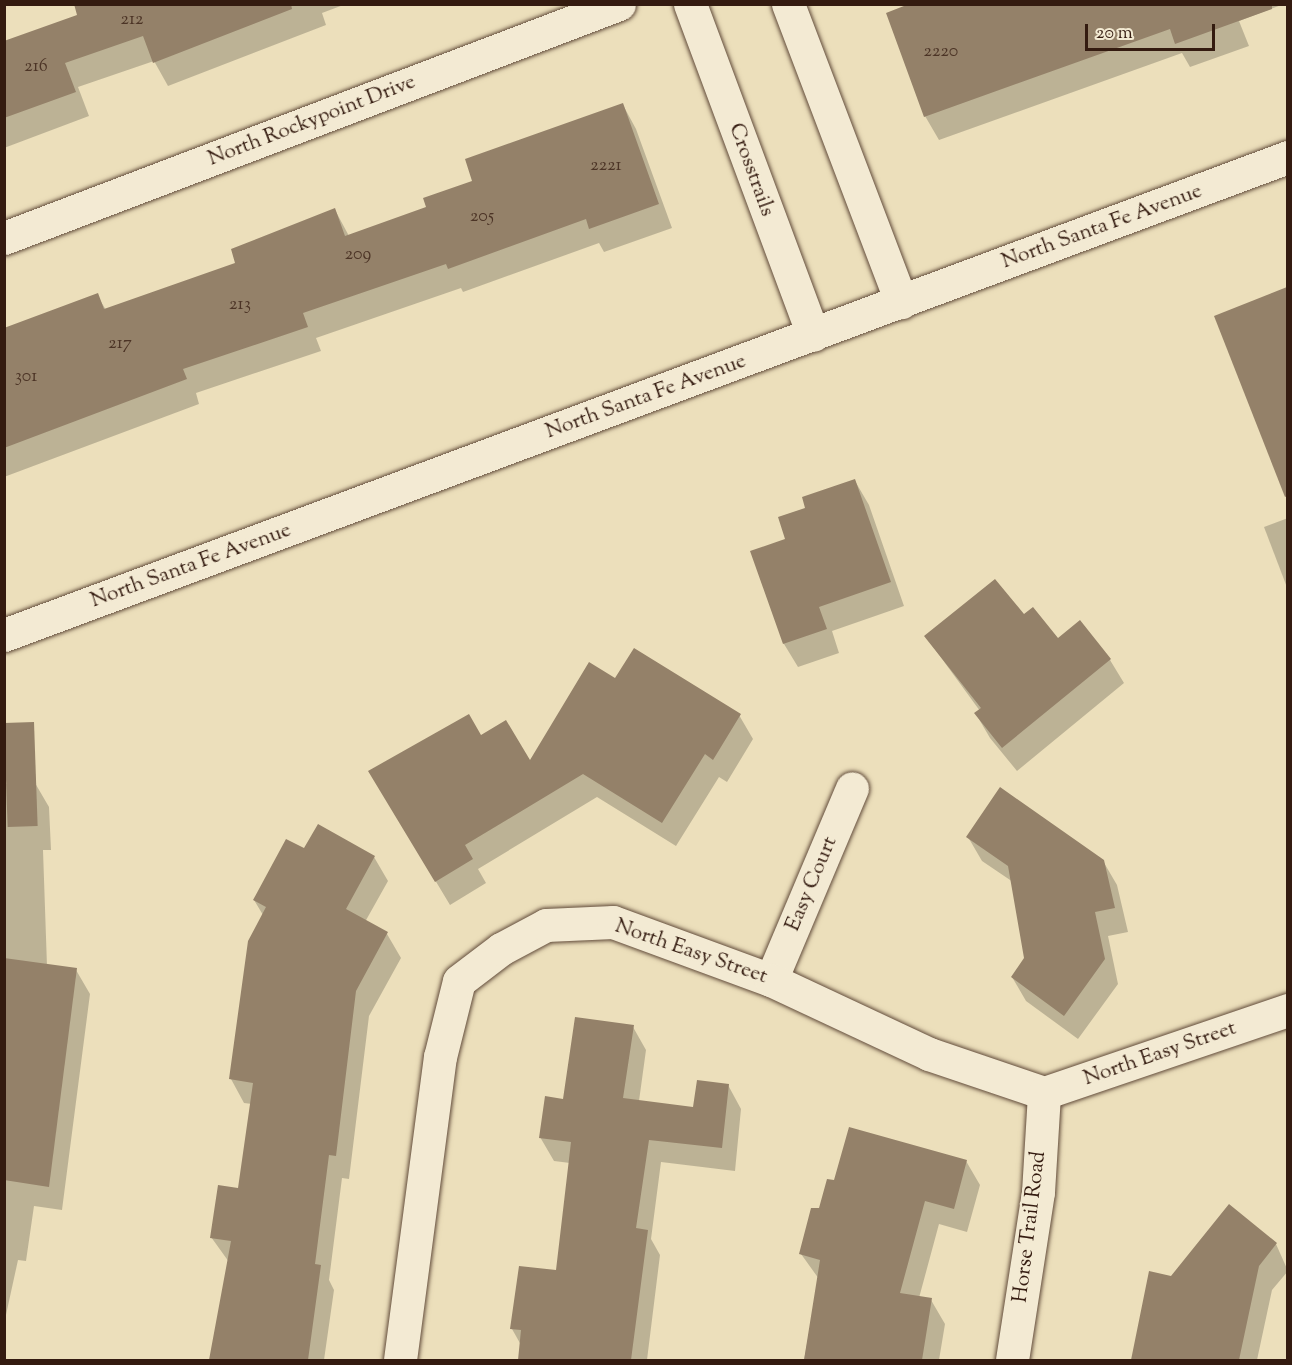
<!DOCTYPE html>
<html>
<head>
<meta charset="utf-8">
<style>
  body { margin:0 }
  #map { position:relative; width:1292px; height:1365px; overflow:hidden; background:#ecdfbb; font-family:"Sorts Mill Goudy",serif }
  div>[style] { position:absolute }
  .shadow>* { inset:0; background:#0003 }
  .building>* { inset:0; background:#948169; transform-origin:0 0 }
  .roads { filter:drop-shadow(0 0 2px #624c3b) drop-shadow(0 0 2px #624c3b) }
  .street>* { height:33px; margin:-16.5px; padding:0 16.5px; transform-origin:16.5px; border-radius:16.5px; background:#f3ead3 }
  .secondary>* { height:33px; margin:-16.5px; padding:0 16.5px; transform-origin:16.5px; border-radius:16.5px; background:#f3ead3 }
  span { translate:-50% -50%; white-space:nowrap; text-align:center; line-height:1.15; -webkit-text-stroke:4.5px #f3ead3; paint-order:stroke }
  .number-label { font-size:18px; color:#4c3426 }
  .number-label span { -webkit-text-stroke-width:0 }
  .street-label { font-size:21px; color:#341b10 }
  .frame { position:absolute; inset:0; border:6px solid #341b10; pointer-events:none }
  .scale { position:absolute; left:1085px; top:24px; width:130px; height:27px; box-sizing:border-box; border:3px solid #341b10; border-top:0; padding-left:8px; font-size:18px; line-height:21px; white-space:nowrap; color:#341b10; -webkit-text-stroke:4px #f3ead3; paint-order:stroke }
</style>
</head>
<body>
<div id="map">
  <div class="shadow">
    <div style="clip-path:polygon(75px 4px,346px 4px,322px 13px,326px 25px,168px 86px,154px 61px,78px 87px,89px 116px,4px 148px,4px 43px,79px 16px)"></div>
    <div style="clip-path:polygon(970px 4px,1284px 4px,1239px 21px,1249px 46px,1190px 67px,1182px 53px,939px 140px,925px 116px)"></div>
    <div style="clip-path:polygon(623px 105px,636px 129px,672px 228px,604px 252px,599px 243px,463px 292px,461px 288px,316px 338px,321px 351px,196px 393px,199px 404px,4px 477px,4px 330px,97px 295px,106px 310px,237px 264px,335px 210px,349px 236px,428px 208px)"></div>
    <div style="clip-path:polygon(1288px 289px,1288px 498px,1216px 317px)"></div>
    <div style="clip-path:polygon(855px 481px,869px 505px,904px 606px,832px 631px,839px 653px,798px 667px,784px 644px,787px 540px,807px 509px)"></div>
    <div style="clip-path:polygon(1288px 518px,1288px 590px,1264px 527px)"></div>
    <div style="clip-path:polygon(1024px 617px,1058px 640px,1110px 660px,1124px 683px,1017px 771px,990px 738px,976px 714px,980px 711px,926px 637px)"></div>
    <div style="clip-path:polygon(615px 680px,739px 715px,753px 739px,727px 782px,719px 777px,676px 846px,597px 797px,478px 869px,486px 883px,450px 905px,384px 795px,481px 737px,530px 763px)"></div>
    <div style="clip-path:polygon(35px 783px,49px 807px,51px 850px,43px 850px,47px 966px,76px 970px,90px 994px,62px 1210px,34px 1206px,26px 1261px,18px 1260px,4px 1324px,4px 784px)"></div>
    <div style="clip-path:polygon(968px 837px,1103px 861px,1117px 885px,1128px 932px,1108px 936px,1118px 984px,1078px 1039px,1026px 1001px,1012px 977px,1026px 958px,1013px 882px,982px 861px)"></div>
    <div style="clip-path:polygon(305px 850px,374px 857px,388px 881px,365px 922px,387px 934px,401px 958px,369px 1016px,349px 1179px,342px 1178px,329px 1280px,334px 1290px,324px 1360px,213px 1360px,229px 1262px,211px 1237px,239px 1189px,252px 1104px,244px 1103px,231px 1079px,263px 915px,254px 900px)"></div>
    <div style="clip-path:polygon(633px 1027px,646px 1050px,639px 1101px,695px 1108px,728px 1085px,741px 1109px,735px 1171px,661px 1162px,651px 1239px,660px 1255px,647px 1360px,519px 1360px,521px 1345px,512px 1329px,557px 1272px,570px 1163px,554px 1161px,540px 1137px,564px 1100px)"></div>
    <div style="clip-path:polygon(966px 1161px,980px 1185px,967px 1232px,939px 1224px,919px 1298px,931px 1300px,945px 1324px,939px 1360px,804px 1360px,819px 1279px,801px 1254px,835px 1182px)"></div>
    <div style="clip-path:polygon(1276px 1244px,1288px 1271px,1272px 1290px,1257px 1360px,1132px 1360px,1150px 1273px,1171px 1277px)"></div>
  </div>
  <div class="building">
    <div style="clip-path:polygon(74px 4px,291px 4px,292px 9px,153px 63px,143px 36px,65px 63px,76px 92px,4px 118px,4px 41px,77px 15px)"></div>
    <div style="clip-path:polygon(909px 4px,1272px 4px,1272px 9px,1175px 44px,1170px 29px,924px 117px,886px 13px)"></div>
    <div style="clip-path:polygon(623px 103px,659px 204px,589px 229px,586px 219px,448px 269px,446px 264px,303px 313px,308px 327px,183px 369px,187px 379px,4px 448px,4px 328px,98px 293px,104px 309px,235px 263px,231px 249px,335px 208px,345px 236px,426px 207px,423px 198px,472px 181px,465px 159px)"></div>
    <div style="clip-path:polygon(1287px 287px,1287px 496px,1285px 497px,1214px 316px)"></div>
    <div style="clip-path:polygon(855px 479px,891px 582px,819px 607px,827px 629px,783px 644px,750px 551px,785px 539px,778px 517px,805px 508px,802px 497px)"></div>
    <div style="clip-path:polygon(995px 579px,1024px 614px,1033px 607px,1058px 638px,1080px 620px,1111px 659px,1002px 748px,974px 713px,981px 708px,924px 636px)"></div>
    <div style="clip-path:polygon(634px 648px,741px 714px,713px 760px,705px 754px,662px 823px,583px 774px,465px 845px,473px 859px,435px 882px,368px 771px,469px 714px,481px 735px,506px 720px,530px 760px,589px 662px,615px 678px)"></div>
    <div style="left:34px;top:722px;width:104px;height:30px;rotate:88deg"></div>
    <div style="clip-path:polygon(1000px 787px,1104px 860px,1115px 908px,1095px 912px,1105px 959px,1064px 1016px,1011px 977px,1024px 958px,1008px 866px,966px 837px)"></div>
    <div style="clip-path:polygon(318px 824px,375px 856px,346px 909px,388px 932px,356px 991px,336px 1156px,329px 1155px,315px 1264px,321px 1265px,308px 1360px,209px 1360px,231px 1241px,210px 1238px,218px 1185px,238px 1188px,253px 1083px,229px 1079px,248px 941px,266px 907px,253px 900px,286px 839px,304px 848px)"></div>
    <div style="clip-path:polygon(4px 958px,77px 968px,49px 1187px,4px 1180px)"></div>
    <div style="clip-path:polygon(575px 1017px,634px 1025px,623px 1098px,693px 1107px,697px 1080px,729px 1084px,722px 1148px,649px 1140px,636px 1228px,648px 1230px,631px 1360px,518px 1360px,521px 1330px,510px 1329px,519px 1266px,556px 1270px,571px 1142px,539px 1138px,545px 1096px,563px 1099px)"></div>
    <div style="clip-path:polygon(849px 1127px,967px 1160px,954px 1209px,925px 1201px,900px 1293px,932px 1298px,922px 1360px,804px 1360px,820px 1260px,799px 1254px,811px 1208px,819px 1208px,827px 1179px,834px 1180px)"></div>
    <div style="clip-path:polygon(1229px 1204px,1277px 1243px,1259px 1266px,1239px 1360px,1131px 1360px,1149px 1271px,1171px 1276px)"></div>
  </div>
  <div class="roads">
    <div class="street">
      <div style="left:690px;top:4px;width:353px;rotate:69.6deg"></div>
      <div style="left:788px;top:4px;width:319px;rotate:69.2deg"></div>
      <div style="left:4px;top:238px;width:658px;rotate:-20.83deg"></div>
      <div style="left:771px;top:980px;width:208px;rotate:-67.1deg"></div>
      <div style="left:400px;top:1360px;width:306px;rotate:-82.5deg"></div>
      <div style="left:440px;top:1057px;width:78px;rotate:-76deg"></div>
      <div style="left:459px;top:981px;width:53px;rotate:-37.3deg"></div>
      <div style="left:501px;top:949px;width:51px;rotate:-28.1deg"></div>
      <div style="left:546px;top:925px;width:67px;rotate:-2.6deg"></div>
      <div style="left:613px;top:922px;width:168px;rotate:20.2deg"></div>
      <div style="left:771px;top:980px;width:174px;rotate:25.1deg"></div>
      <div style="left:929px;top:1054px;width:121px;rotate:18.7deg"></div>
      <div style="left:1044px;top:1093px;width:258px;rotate:-18.8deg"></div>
      <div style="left:1012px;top:1360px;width:170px;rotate:-81.2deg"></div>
      <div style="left:1038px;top:1192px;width:99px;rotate:-86.5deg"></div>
    </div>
    <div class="secondary">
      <div style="left:4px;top:635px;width:1370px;rotate:-20.42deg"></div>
    </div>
  </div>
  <div class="number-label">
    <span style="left:132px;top:20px">212</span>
    <span style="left:941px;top:52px">2220</span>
    <span style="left:36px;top:67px">216</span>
    <span style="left:606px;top:166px">2221</span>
    <span style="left:482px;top:217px">205</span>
    <span style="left:358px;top:255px">209</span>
    <span style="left:240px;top:305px">213</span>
    <span style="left:120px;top:344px">217</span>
    <span style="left:26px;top:377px">301</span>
  </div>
  <div class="street-label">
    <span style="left:312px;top:121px;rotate:-21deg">North Rockypoint Drive</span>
    <span style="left:751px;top:170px;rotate:70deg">Crosstrails</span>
    <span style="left:1102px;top:227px;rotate:-20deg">North Santa Fe Avenue</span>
    <span style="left:646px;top:397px;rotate:-20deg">North Santa Fe Avenue</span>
    <span style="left:191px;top:566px;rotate:-20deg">North Santa Fe Avenue</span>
    <span style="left:812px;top:884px;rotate:-67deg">Easy Court</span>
    <span style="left:691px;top:952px;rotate:19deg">North Easy Street</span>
    <span style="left:1160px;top:1054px;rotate:-19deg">North Easy Street</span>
    <span style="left:1030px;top:1227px;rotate:-83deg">Horse Trail Road</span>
  </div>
  <div class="frame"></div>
  <div class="scale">20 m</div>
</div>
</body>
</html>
